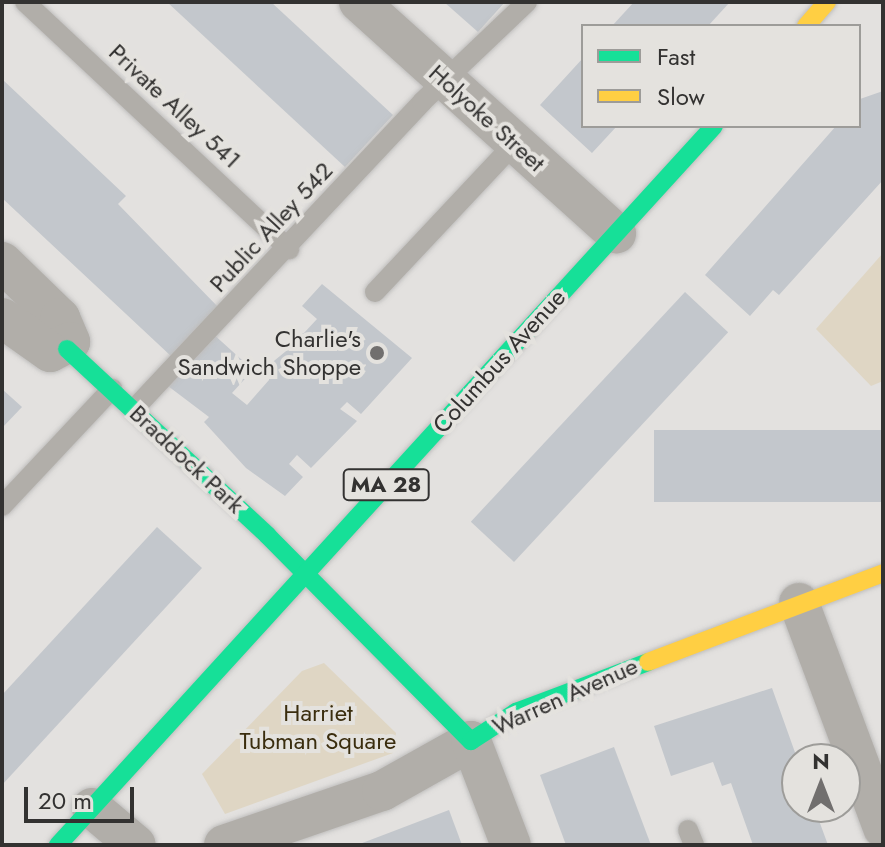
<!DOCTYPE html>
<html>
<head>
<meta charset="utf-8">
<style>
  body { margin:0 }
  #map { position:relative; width:885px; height:847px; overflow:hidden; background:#e3e1df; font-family:Jost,sans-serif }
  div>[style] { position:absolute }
  .green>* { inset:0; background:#dfd6c4 }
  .building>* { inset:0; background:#c3c7cc; transform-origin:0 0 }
  .roads { filter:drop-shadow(0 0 2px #bfbebd) drop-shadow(0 0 2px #bfbebd) }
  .lane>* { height:20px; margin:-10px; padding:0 10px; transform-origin:10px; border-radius:10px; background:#b1aea9 }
  .street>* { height:40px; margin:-20px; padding:0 20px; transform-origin:20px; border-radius:20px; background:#b1aea9 }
  .fast>* { height:18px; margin:-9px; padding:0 9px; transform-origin:9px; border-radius:9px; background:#16e098 }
  .slow>* { height:18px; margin:-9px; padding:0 9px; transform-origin:9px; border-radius:9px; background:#ffcf43 }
  .dots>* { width:22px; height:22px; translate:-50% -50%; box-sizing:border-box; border:4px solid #e4e2de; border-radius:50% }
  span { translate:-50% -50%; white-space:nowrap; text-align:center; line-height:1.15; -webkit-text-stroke:8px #e4e2de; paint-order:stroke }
  .shield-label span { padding:2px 6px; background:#e4e2de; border:2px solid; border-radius:6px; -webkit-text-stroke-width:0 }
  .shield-label { font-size:22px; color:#333231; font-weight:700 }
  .street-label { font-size:24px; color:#333231 }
  .poi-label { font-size:24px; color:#333231 }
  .right { translate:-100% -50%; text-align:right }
  .park-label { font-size:24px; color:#3a2d0e }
  .frame { position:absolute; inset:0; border:4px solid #333231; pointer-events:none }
  .legend { position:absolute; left:581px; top:24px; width:280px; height:104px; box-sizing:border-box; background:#e4e2de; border:2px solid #9d9c99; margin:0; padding:10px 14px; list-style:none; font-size:24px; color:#333231 }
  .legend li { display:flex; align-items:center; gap:16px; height:40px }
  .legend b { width:40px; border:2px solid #9d9c99 }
  .north { position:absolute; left:781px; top:743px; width:80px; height:80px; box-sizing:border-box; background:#e4e2de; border:2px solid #9d9c99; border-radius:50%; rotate:0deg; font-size:22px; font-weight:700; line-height:32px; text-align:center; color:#333231 }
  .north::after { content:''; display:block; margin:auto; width:28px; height:36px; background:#716f6e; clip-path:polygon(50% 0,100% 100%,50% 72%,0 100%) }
  .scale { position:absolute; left:24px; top:787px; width:110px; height:36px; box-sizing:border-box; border:4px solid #333231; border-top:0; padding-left:10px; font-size:24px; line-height:28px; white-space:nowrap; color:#333231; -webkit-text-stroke:6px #e4e2de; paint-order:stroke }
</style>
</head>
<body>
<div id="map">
  <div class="green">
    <div style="clip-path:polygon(883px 253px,883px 381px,871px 386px,816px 329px)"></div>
    <div style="clip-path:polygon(324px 663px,396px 733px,393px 753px,225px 814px,202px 774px,302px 671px)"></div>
  </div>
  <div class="building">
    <div style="clip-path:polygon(167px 2px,271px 2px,393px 115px,345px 167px)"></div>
    <div style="clip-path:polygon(444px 2px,505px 2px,478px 32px)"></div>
    <div style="clip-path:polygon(634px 2px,730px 2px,708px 26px,612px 26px)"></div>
    <div style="clip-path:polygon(583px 58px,583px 126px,617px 126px,592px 153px,540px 105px)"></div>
    <div style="clip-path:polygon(2px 79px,126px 196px,118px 204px,219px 308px,172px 357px,2px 198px)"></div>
    <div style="clip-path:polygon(883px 91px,883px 180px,779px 295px,773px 290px,750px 316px,705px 275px,836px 126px,859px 126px,860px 99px)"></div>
    <div style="clip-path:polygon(322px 284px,412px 358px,361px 414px,347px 402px,340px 409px,357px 421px,311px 468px,297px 455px,289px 464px,303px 477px,285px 496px,246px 468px,204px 422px,209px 417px,168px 386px,211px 332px,253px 370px,232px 393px,247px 405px,269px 380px,269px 365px,291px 347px,290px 334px,304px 333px,317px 319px,302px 306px)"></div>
    <div style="left:685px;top:292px;width:59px;height:314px;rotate:43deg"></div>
    <div style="clip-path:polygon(2px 389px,22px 407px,2px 428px)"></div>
    <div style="left:883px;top:430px;width:72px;height:229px;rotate:90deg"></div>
    <div style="clip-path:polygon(157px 527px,202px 568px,2px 785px,2px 695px)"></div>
    <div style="clip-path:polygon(772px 688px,797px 758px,797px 807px,814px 807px,828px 845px,753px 845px,731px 783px,722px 786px,713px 762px,671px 776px,654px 726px)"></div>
    <div style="clip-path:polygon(614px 747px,651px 845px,566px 845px,540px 775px)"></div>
    <div style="clip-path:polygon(449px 810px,462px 845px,357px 845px)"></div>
  </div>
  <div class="roads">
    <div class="lane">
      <div style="left:25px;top:2px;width:362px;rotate:43.1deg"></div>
      <div style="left:375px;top:292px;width:204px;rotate:-46.8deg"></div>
      <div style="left:134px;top:409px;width:421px;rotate:-46.8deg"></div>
      <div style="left:422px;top:102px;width:145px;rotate:-43.6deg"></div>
      <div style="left:2px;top:506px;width:161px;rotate:-46.8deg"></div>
      <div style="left:688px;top:830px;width:16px;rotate:68deg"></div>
    </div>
    <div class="street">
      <div style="left:359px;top:2px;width:346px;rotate:42deg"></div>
      <div style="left:2px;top:262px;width:81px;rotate:44deg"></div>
      <div style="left:60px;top:318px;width:26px;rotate:67deg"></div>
      <div style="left:70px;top:342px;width:22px;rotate:153deg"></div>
      <div style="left:50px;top:352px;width:59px;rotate:-144.7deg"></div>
      <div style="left:799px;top:603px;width:240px;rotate:69.5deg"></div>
      <div style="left:92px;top:808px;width:57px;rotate:40.1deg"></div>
      <div style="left:224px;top:845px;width:167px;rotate:-18.9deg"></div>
      <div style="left:382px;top:791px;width:102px;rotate:-29.3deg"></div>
      <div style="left:471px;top:741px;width:111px;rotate:69deg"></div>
    </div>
    <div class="fast">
      <div style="left:67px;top:349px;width:273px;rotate:42.9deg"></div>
      <div style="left:267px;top:535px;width:290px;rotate:45.3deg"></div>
      <div style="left:471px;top:741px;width:54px;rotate:-32.8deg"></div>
      <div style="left:516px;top:712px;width:141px;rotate:-20.7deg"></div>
      <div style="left:58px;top:845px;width:973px;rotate:-47.62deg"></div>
    </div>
    <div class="slow">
      <div style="left:806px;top:26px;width:32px;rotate:-49deg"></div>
      <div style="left:648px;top:662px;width:251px;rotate:-20.7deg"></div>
    </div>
  </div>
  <div class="dots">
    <div style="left:377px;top:353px;background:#716f6e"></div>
  </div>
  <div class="shield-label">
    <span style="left:386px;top:485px">MA 28</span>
  </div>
  <div class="street-label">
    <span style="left:175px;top:106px;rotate:43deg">Private Alley 541</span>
    <span style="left:487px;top:118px;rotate:42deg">Holyoke Street</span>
    <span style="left:271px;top:227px;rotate:-47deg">Public Alley 542</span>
    <span style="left:499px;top:361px;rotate:-48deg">Columbus Avenue</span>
    <span style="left:187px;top:459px;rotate:43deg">Braddock Park</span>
    <span style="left:565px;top:696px;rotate:-24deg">Warren Avenue</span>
  </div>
  <div class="poi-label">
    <span class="right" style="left:361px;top:353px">Charlie's<br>Sandwich Shoppe</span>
  </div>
  <div class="park-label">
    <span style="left:318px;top:727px">Harriet<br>Tubman Square</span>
  </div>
  <div class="frame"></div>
  <ul class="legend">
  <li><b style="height:10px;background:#16e098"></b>Fast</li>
  <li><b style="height:10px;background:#ffcf43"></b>Slow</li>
  </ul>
  <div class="north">N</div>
  <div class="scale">20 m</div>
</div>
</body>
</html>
